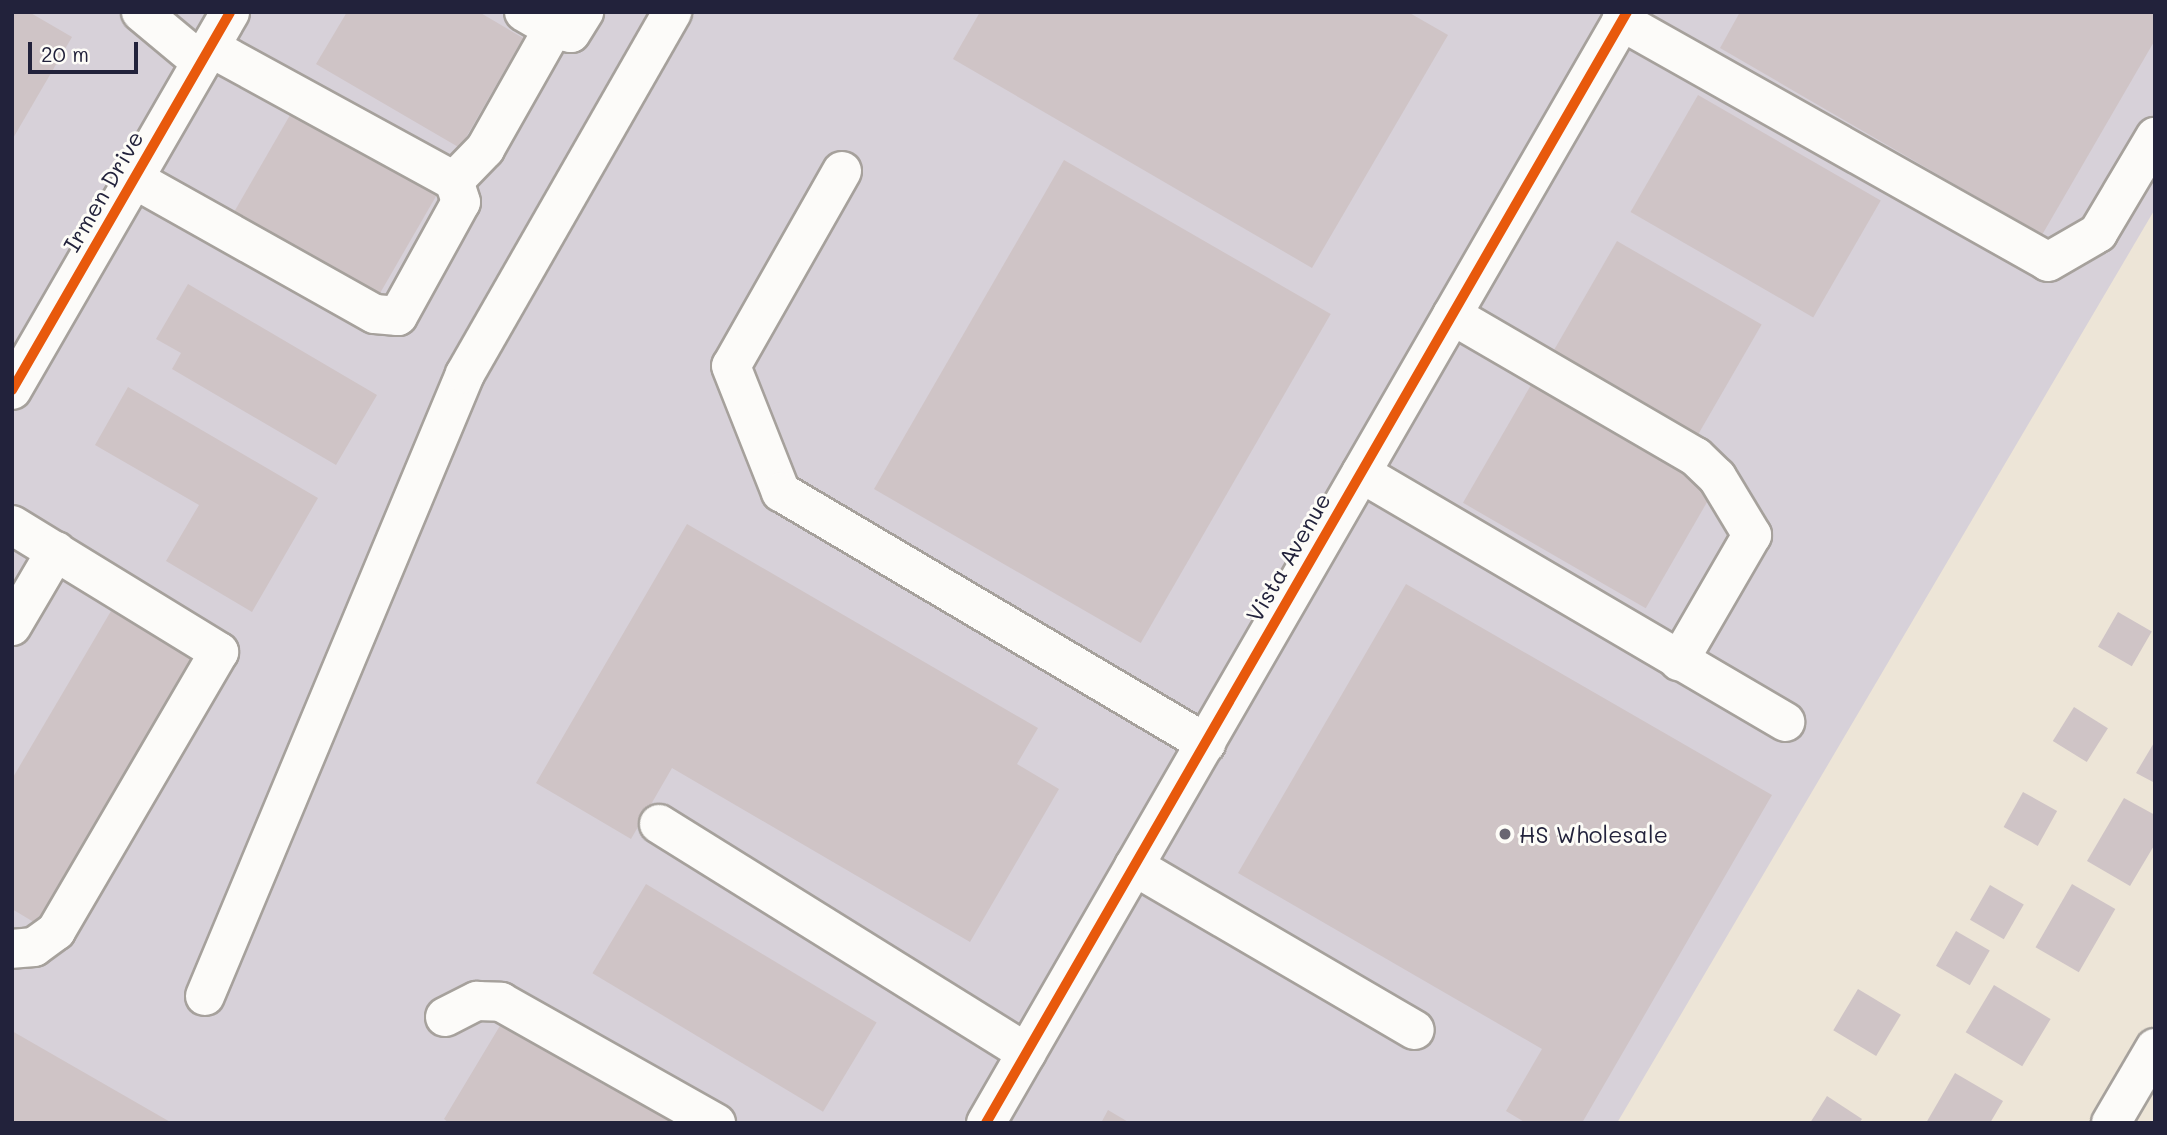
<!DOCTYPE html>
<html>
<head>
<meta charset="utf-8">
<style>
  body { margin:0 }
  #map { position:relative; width:2167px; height:1135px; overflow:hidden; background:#ede5d7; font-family:Mali,sans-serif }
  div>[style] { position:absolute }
  .industrial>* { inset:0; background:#d7d1d9 }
  .building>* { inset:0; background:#cfc4c6; transform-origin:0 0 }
  .roads { filter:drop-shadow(2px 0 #a6a19c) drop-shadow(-2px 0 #a6a19c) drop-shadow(0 2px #a6a19c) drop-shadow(0 -2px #a6a19c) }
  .minor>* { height:38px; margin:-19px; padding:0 19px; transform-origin:19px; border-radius:19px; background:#fcfbf9 }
  .cycleway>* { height:10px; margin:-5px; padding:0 5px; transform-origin:5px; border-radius:5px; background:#e8590c }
  .dots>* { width:19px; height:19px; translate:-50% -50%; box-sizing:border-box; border:4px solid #fdfcf7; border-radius:50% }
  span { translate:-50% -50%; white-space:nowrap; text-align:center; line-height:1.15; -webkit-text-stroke:6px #fdfcf7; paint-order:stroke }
  .street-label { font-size:23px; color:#22223b }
  .poi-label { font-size:23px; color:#22223b }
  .left { translate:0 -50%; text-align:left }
  .frame { position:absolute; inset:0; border:14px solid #22223b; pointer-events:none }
  .scale { position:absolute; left:28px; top:42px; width:110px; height:32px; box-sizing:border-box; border:4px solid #22223b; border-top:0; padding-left:9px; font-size:21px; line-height:24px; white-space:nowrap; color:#22223b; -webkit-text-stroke:5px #fdfcf7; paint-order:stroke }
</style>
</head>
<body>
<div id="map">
  <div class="industrial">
    <div style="clip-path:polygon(12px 12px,2155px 12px,2155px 209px,1617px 1123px,12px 1123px)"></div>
  </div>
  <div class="building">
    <div style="clip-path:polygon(12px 12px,29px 12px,72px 37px,12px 140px)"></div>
    <div style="clip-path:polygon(347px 12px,479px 12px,523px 38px,460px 148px,316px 64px)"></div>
    <div style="clip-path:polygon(980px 12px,1408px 12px,1448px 35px,1312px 268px,953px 59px)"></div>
    <div style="clip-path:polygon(1740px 12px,2155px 12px,2155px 40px,2042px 235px,1720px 48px)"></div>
    <div style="left:1698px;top:95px;width:211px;height:135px;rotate:30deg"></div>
    <div style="left:297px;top:103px;width:167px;height:127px;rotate:30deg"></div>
    <div style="left:1064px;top:160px;width:308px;height:380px;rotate:30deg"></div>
    <div style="left:1617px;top:241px;width:167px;height:136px;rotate:30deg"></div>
    <div style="clip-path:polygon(188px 284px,377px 395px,336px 465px,172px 369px,181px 353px,156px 339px)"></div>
    <div style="left:1531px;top:385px;width:211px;height:136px;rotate:30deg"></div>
    <div style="clip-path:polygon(128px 387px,318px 498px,252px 612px,166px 561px,199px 505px,95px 445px)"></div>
    <div style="clip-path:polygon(687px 524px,1038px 728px,1017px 764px,1059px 789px,970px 942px,672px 768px,631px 839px,536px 783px)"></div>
    <div style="clip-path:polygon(1406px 584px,1772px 795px,1582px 1123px,1526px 1123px,1506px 1111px,1542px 1049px,1238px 873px)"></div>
    <div style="clip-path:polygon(111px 611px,198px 663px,42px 927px,12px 909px,12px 779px)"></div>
    <div style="left:2118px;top:612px;width:39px;height:40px;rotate:30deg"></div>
    <div style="left:2074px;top:707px;width:40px;height:40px;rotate:32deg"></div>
    <div style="clip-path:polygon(2155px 741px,2155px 783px,2136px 773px)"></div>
    <div style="left:2023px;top:792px;width:39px;height:40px;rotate:29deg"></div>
    <div style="clip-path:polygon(2124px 798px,2155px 815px,2155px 844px,2130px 886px,2087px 861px)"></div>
    <div style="left:646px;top:884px;width:269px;height:104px;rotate:31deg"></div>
    <div style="left:2072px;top:884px;width:50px;height:73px;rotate:30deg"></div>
    <div style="left:1990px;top:885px;width:39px;height:40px;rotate:30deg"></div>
    <div style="left:1956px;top:931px;width:39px;height:40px;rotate:30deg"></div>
    <div style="left:1994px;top:985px;width:66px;height:55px;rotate:31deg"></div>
    <div style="left:1858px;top:989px;width:50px;height:48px;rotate:31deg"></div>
    <div style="clip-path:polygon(501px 1024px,604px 1085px,611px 1072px,695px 1123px,449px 1123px,444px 1119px)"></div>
    <div style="clip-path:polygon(12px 1031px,172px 1123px,12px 1123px)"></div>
    <div style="clip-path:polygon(1955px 1073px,2003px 1101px,1990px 1123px,1926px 1123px)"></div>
    <div style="clip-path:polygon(1827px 1096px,1862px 1119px,1859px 1123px,1810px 1123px)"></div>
    <div style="clip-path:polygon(1108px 1110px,1130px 1123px,1101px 1123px)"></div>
  </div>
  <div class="roads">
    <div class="minor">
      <div style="left:141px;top:12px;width:78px;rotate:39.8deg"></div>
      <div style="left:524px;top:12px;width:34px;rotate:30deg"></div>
      <div style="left:553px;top:29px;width:18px;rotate:13deg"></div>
      <div style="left:571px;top:33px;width:25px;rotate:-58deg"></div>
      <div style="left:1621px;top:21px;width:490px;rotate:29.4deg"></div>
      <div style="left:2048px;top:262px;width:58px;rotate:-30.1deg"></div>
      <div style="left:2098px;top:233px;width:112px;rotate:-59.3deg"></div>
      <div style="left:842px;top:171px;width:224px;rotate:119.6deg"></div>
      <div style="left:731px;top:366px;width:136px;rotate:68.4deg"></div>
      <div style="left:781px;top:492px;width:494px;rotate:30.6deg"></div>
      <div style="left:134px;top:179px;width:276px;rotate:29.3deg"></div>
      <div style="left:375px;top:314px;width:23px;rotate:5deg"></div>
      <div style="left:398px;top:316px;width:130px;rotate:-61.1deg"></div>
      <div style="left:461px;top:202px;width:22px;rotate:-108deg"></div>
      <div style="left:454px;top:181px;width:279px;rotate:-151.3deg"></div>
      <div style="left:454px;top:181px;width:45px;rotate:-45.9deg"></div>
      <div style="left:485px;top:149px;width:138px;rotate:-60.5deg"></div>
      <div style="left:1452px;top:315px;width:282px;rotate:30.2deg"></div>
      <div style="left:1696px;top:457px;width:29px;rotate:44deg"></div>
      <div style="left:1717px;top:477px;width:68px;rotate:58.9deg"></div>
      <div style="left:1752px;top:535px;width:146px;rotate:120.1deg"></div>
      <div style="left:12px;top:390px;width:436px;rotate:-60deg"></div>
      <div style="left:1361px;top:473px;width:492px;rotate:30.4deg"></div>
      <div style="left:12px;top:525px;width:243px;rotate:31.5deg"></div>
      <div style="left:219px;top:652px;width:323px;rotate:120.3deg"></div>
      <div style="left:56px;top:931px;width:27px;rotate:144deg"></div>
      <div style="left:34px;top:947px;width:22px;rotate:175deg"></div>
      <div style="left:12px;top:626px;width:87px;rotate:-59.6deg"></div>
      <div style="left:659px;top:824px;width:433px;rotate:31.9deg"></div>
      <div style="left:1134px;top:866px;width:325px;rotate:30.3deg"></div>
      <div style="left:205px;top:996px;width:674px;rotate:-67.31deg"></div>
      <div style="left:465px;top:374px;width:417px;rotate:-60.2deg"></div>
      <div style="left:445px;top:1017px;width:36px;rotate:-27deg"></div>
      <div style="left:477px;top:1001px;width:24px;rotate:2deg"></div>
      <div style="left:501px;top:1002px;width:247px;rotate:29.4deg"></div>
      <div style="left:986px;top:1123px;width:1283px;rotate:-60.02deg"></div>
      <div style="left:2111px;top:1123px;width:87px;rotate:-59.6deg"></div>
    </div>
  </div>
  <div class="cycleway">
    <div style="left:12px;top:390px;width:436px;rotate:-60deg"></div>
    <div style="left:986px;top:1123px;width:1283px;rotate:-60.02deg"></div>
  </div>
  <div class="dots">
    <div style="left:1505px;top:834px;background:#696672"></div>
  </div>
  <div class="street-label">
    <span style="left:103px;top:191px;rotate:-60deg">Irmen Drive</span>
    <span style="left:1288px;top:557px;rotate:-60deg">Vista Avenue</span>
  </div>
  <div class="poi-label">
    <span class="left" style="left:1519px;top:834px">HS Wholesale</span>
  </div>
  <div class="frame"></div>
  <div class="scale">20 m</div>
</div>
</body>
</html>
